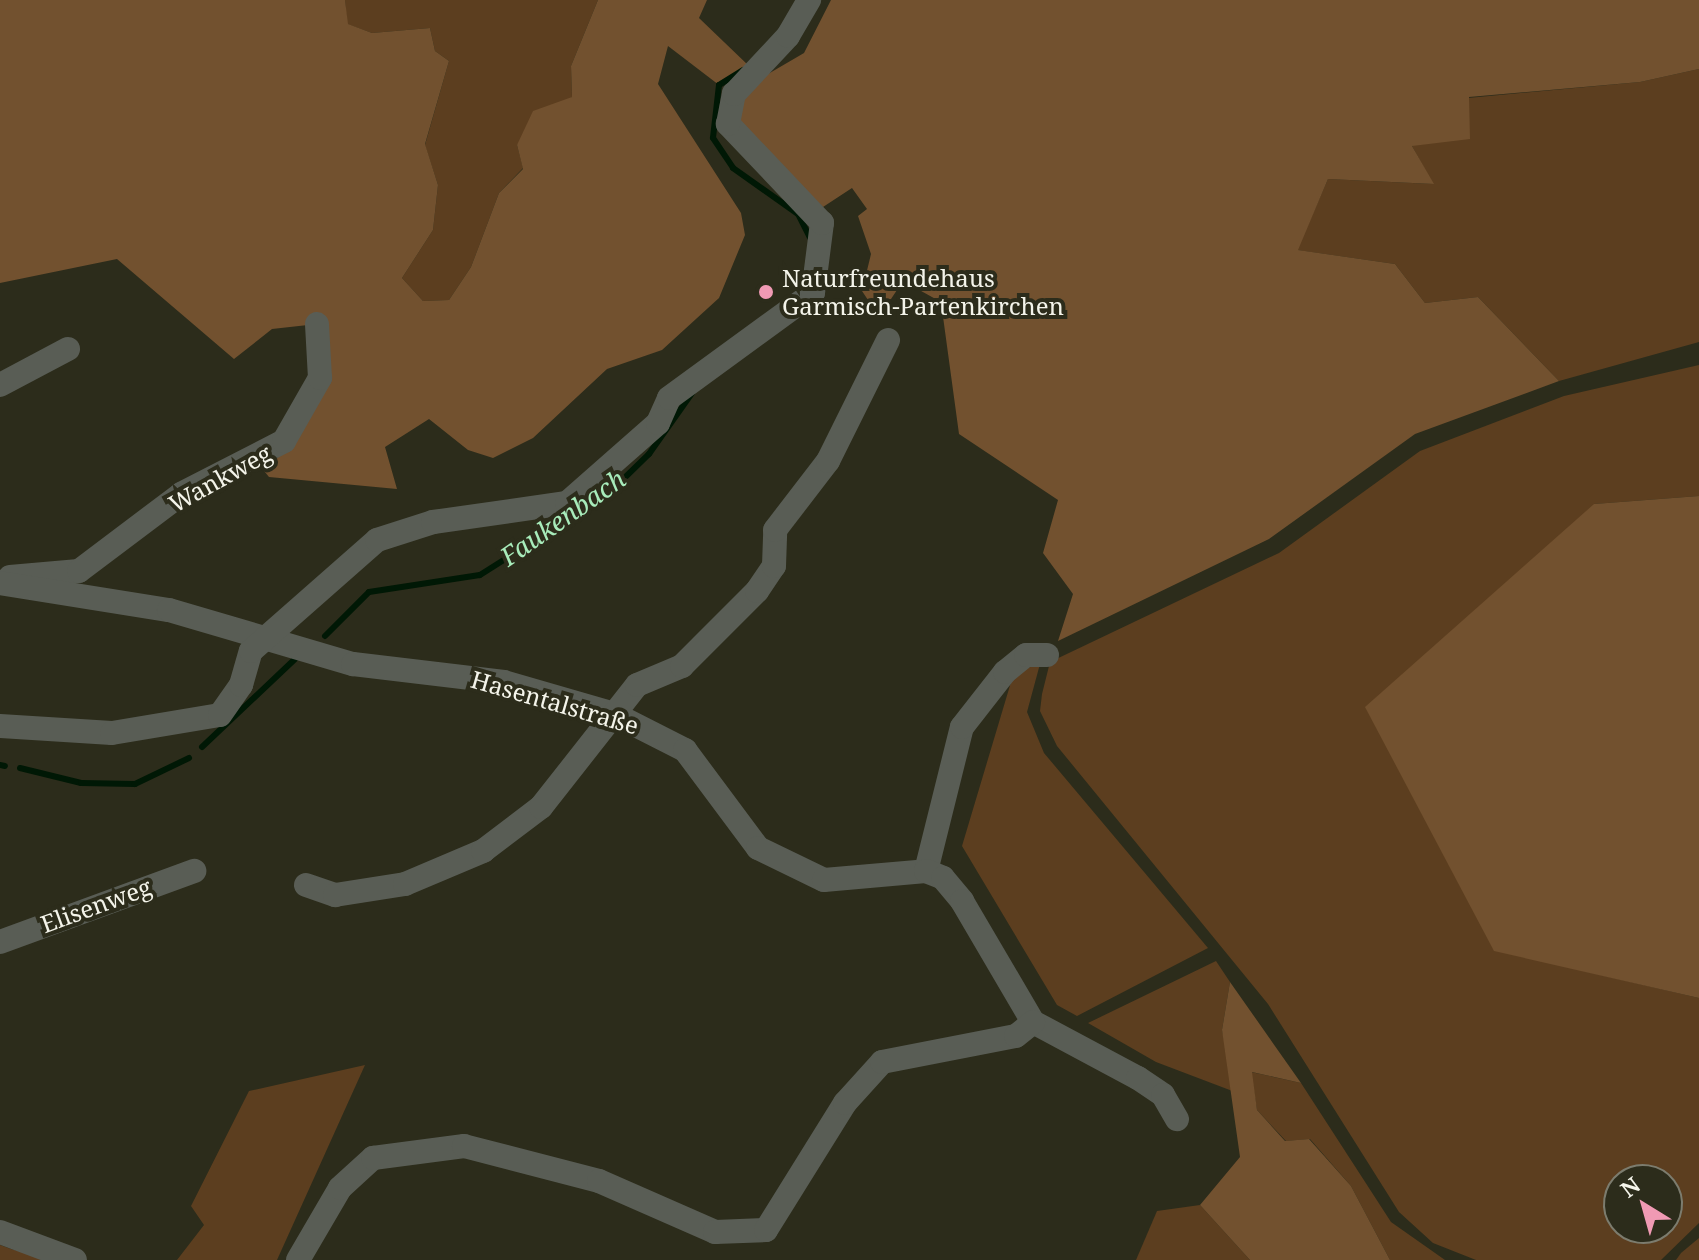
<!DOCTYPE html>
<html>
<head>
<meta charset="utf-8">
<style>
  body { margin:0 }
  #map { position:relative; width:1699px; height:1260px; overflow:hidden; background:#2c2c1b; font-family:"Noto Serif",serif }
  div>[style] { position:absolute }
  .green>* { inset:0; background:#5c3e1f }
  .forest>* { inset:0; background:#72512f }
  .stream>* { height:6px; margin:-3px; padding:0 3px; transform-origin:3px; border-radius:3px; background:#001805 }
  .street>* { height:24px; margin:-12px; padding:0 12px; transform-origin:12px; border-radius:12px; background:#595d55 }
  .dots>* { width:22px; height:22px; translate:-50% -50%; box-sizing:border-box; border:4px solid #2c2c1b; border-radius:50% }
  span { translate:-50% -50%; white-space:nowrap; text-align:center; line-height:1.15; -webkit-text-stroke:8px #2c2c1b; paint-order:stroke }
  .poi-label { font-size:24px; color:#f4f4ea }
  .left { translate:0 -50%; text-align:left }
  .street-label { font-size:24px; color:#f4f4ea }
  .water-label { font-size:26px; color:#a8ecbb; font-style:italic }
  .north { position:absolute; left:1603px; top:1164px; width:80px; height:80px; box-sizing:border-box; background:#2c2c1b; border:2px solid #7c7c6e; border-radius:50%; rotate:323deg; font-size:22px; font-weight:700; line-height:32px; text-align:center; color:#f4f4ea }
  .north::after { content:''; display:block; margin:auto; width:28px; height:36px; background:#f09ab4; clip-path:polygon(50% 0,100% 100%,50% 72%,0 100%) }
</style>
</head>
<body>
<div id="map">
  <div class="green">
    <div style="clip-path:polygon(345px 0,598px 0,571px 66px,572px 97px,517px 145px,523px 168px,499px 193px,471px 267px,449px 300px,423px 301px,402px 278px,433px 230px,438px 185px,425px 145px,449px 61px,435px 51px,430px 28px,372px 33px,347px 24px)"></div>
    <div style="clip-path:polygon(1699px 69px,1699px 342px,1559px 381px,1478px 297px,1425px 303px,1395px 264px,1297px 250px,1328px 179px,1433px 184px,1412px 146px,1468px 98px,1640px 82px)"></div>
    <div style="clip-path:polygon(evenodd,1699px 365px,1699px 496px,1594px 504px,1494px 950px,1699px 998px,1699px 1223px,1661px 1260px,1476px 1260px,1433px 1243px,1399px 1212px,1268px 1004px,1057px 746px,1040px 711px,1042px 694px,1050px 662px,1279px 553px,1420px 451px,1564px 396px,1699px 365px,1619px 1180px,1667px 1180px,1667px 1228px,1619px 1228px,1619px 1180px)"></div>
    <div style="clip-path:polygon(1040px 664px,1027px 712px,1044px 753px,1208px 948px,1077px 1016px,1057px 1005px,962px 846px,1014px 672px)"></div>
    <div style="clip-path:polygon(1216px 961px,1230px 982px,1222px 1030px,1235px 1092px,1156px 1062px,1088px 1023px)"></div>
    <div style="clip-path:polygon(365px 1065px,277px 1260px,177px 1260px,204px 1225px,191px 1206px,249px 1091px)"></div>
    <div style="clip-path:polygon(1251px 1072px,1301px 1083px,1391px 1222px,1445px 1260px,1390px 1260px,1351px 1186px,1310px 1139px,1286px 1141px,1257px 1110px)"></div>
    <div style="clip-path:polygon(1200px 1205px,1250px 1260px,1136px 1260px,1157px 1211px)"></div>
    <div style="clip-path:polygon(1699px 1238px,1699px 1260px,1676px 1260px,1681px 1253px)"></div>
    <div style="clip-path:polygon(0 1245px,11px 1249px,51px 1260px,0 1260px)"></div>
  </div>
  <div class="forest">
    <div style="clip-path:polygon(0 0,345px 0,348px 24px,372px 33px,430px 28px,435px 51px,449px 61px,425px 144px,438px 185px,433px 230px,402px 278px,423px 301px,449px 300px,471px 267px,499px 193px,523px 169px,517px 145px,533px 111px,572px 97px,571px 66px,598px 0,707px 0,699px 18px,749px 66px,719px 85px,668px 46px,658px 84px,741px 213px,745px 235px,719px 298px,662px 350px,607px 369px,533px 438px,493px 458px,468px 450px,429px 419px,385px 447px,397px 489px,269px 477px,256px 461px,305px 410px,317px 324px,272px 329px,234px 359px,117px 259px,0 283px)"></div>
    <div style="clip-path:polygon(831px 0,1699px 0,1699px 69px,1640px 82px,1469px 97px,1470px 139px,1412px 146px,1434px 184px,1328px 179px,1298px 250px,1395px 264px,1425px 303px,1478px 297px,1559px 381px,1415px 434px,1269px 539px,1058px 641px,1073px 594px,1043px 553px,1058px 500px,959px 434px,941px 302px,903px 281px,891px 299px,870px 303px,862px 291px,871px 254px,858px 216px,867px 209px,852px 188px,823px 207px,728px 124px,734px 94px,804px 53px)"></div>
    <div style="clip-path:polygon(1699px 496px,1699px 998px,1494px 951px,1365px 707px,1594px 504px)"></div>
    <div style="clip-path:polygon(1230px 982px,1301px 1083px,1252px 1072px,1257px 1110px,1285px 1141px,1309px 1139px,1351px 1186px,1390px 1260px,1250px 1260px,1200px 1205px,1240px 1157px,1222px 1030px)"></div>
  </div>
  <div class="stream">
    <div style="left:743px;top:70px;width:28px;rotate:148deg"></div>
    <div style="left:719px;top:85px;width:53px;rotate:96.5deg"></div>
    <div style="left:713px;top:138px;width:36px;rotate:56deg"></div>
    <div style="left:733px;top:168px;width:80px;rotate:35.3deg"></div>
    <div style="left:798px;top:214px;width:27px;rotate:63deg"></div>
    <div style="left:325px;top:636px;width:62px;rotate:-45deg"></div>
    <div style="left:369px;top:592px;width:112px;rotate:-8.7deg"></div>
    <div style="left:480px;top:575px;width:153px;rotate:-32.4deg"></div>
    <div style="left:609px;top:493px;width:56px;rotate:-44.3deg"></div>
    <div style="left:649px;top:454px;width:75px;rotate:-54.8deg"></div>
    <div style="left:202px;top:747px;width:128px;rotate:-43.4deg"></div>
    <div style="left:0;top:765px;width:5px;rotate:11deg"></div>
    <div style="left:20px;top:768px;width:63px;rotate:13.8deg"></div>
    <div style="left:81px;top:783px;width:54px;rotate:1.1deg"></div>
    <div style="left:135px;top:784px;width:60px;rotate:-25.7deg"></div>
  </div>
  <div class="street">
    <div style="left:0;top:385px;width:77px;rotate:-27.9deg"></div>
    <div style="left:10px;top:577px;width:69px;rotate:-5deg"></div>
    <div style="left:79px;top:571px;width:128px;rotate:-37deg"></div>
    <div style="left:181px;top:494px;width:116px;rotate:-27.2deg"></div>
    <div style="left:284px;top:441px;width:73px;rotate:-60.3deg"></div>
    <div style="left:320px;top:378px;width:54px;rotate:-93.2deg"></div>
    <div style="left:0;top:583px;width:171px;rotate:9.1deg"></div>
    <div style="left:169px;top:610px;width:192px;rotate:16.4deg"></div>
    <div style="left:353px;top:664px;width:152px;rotate:6.8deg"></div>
    <div style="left:504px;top:682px;width:115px;rotate:16.2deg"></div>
    <div style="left:614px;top:714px;width:80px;rotate:26.9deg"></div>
    <div style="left:685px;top:750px;width:122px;rotate:53.3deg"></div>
    <div style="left:758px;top:848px;width:73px;rotate:25.9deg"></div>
    <div style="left:824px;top:880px;width:102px;rotate:-5deg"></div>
    <div style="left:926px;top:871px;width:148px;rotate:-76deg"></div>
    <div style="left:962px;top:727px;width:70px;rotate:-52deg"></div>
    <div style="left:1005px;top:672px;width:27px;rotate:-39deg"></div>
    <div style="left:1026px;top:655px;width:21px"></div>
    <div style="left:0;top:726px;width:112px;rotate:3.6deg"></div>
    <div style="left:112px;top:733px;width:109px;rotate:-9.5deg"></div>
    <div style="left:220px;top:715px;width:37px;rotate:-55deg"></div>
    <div style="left:241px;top:685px;width:35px;rotate:-74deg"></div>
    <div style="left:251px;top:651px;width:168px;rotate:-41.4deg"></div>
    <div style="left:377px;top:540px;width:59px;rotate:-17.8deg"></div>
    <div style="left:433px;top:522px;width:135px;rotate:-8.1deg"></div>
    <div style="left:567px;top:503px;width:121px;rotate:-41.3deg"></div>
    <div style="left:658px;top:423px;width:27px;rotate:-66deg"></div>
    <div style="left:669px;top:398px;width:178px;rotate:-36.1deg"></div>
    <div style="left:813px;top:293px;width:71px;rotate:-82.7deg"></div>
    <div style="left:822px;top:223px;width:137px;rotate:-133.5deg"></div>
    <div style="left:728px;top:124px;width:31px;rotate:-79deg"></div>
    <div style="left:734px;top:94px;width:79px;rotate:-47deg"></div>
    <div style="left:788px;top:36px;width:42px;rotate:-59.7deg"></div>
    <div style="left:926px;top:871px;width:18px;rotate:22deg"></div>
    <div style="left:943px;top:878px;width:30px;rotate:50deg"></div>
    <div style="left:962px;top:901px;width:140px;rotate:59.6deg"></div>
    <div style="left:1033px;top:1022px;width:119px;rotate:28.1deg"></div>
    <div style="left:1138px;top:1078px;width:30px;rotate:34deg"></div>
    <div style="left:1163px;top:1095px;width:28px;rotate:60deg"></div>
    <div style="left:306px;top:885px;width:31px;rotate:19deg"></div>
    <div style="left:335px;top:895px;width:71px;rotate:-8.9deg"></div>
    <div style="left:405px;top:884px;width:85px;rotate:-22.9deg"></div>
    <div style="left:483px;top:851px;width:73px;rotate:-37.2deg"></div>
    <div style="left:541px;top:807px;width:155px;rotate:-51.8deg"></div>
    <div style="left:637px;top:685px;width:49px;rotate:-22.9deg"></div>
    <div style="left:682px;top:666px;width:106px;rotate:-45deg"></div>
    <div style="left:757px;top:591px;width:30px;rotate:-56deg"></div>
    <div style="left:774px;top:566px;width:36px;rotate:-88deg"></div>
    <div style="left:775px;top:530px;width:87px;rotate:-52.5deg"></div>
    <div style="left:828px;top:461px;width:135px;rotate:-63.6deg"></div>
    <div style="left:0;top:942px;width:207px;rotate:-20.1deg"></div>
    <div style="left:0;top:1232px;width:80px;rotate:20.5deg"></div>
    <div style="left:298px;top:1260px;width:83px;rotate:-59.7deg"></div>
    <div style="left:340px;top:1188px;width:45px;rotate:-42.3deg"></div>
    <div style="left:373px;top:1158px;width:92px;rotate:-7.5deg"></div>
    <div style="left:464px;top:1146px;width:139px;rotate:14.5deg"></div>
    <div style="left:599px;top:1181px;width:127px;rotate:23.7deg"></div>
    <div style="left:715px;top:1232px;width:51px;rotate:-2.2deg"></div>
    <div style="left:766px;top:1230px;width:150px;rotate:-58.1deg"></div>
    <div style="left:845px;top:1103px;width:55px;rotate:-47.9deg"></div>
    <div style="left:882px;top:1062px;width:136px;rotate:-11deg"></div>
    <div style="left:1016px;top:1036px;width:22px;rotate:-39deg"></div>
  </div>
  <div class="dots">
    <div style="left:766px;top:292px;background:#f09ab4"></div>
  </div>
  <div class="poi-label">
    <span class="left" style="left:782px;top:292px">Naturfreundehaus<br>Garmisch-Partenkirchen</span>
  </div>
  <div class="street-label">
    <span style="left:220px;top:478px;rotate:-29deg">Wankweg</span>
    <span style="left:555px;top:702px;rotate:16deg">Hasentalstraße</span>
    <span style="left:96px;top:905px;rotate:-20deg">Elisenweg</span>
  </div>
  <div class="water-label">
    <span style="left:563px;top:518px;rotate:-35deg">Faukenbach</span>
  </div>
  <div class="north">N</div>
</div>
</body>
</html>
